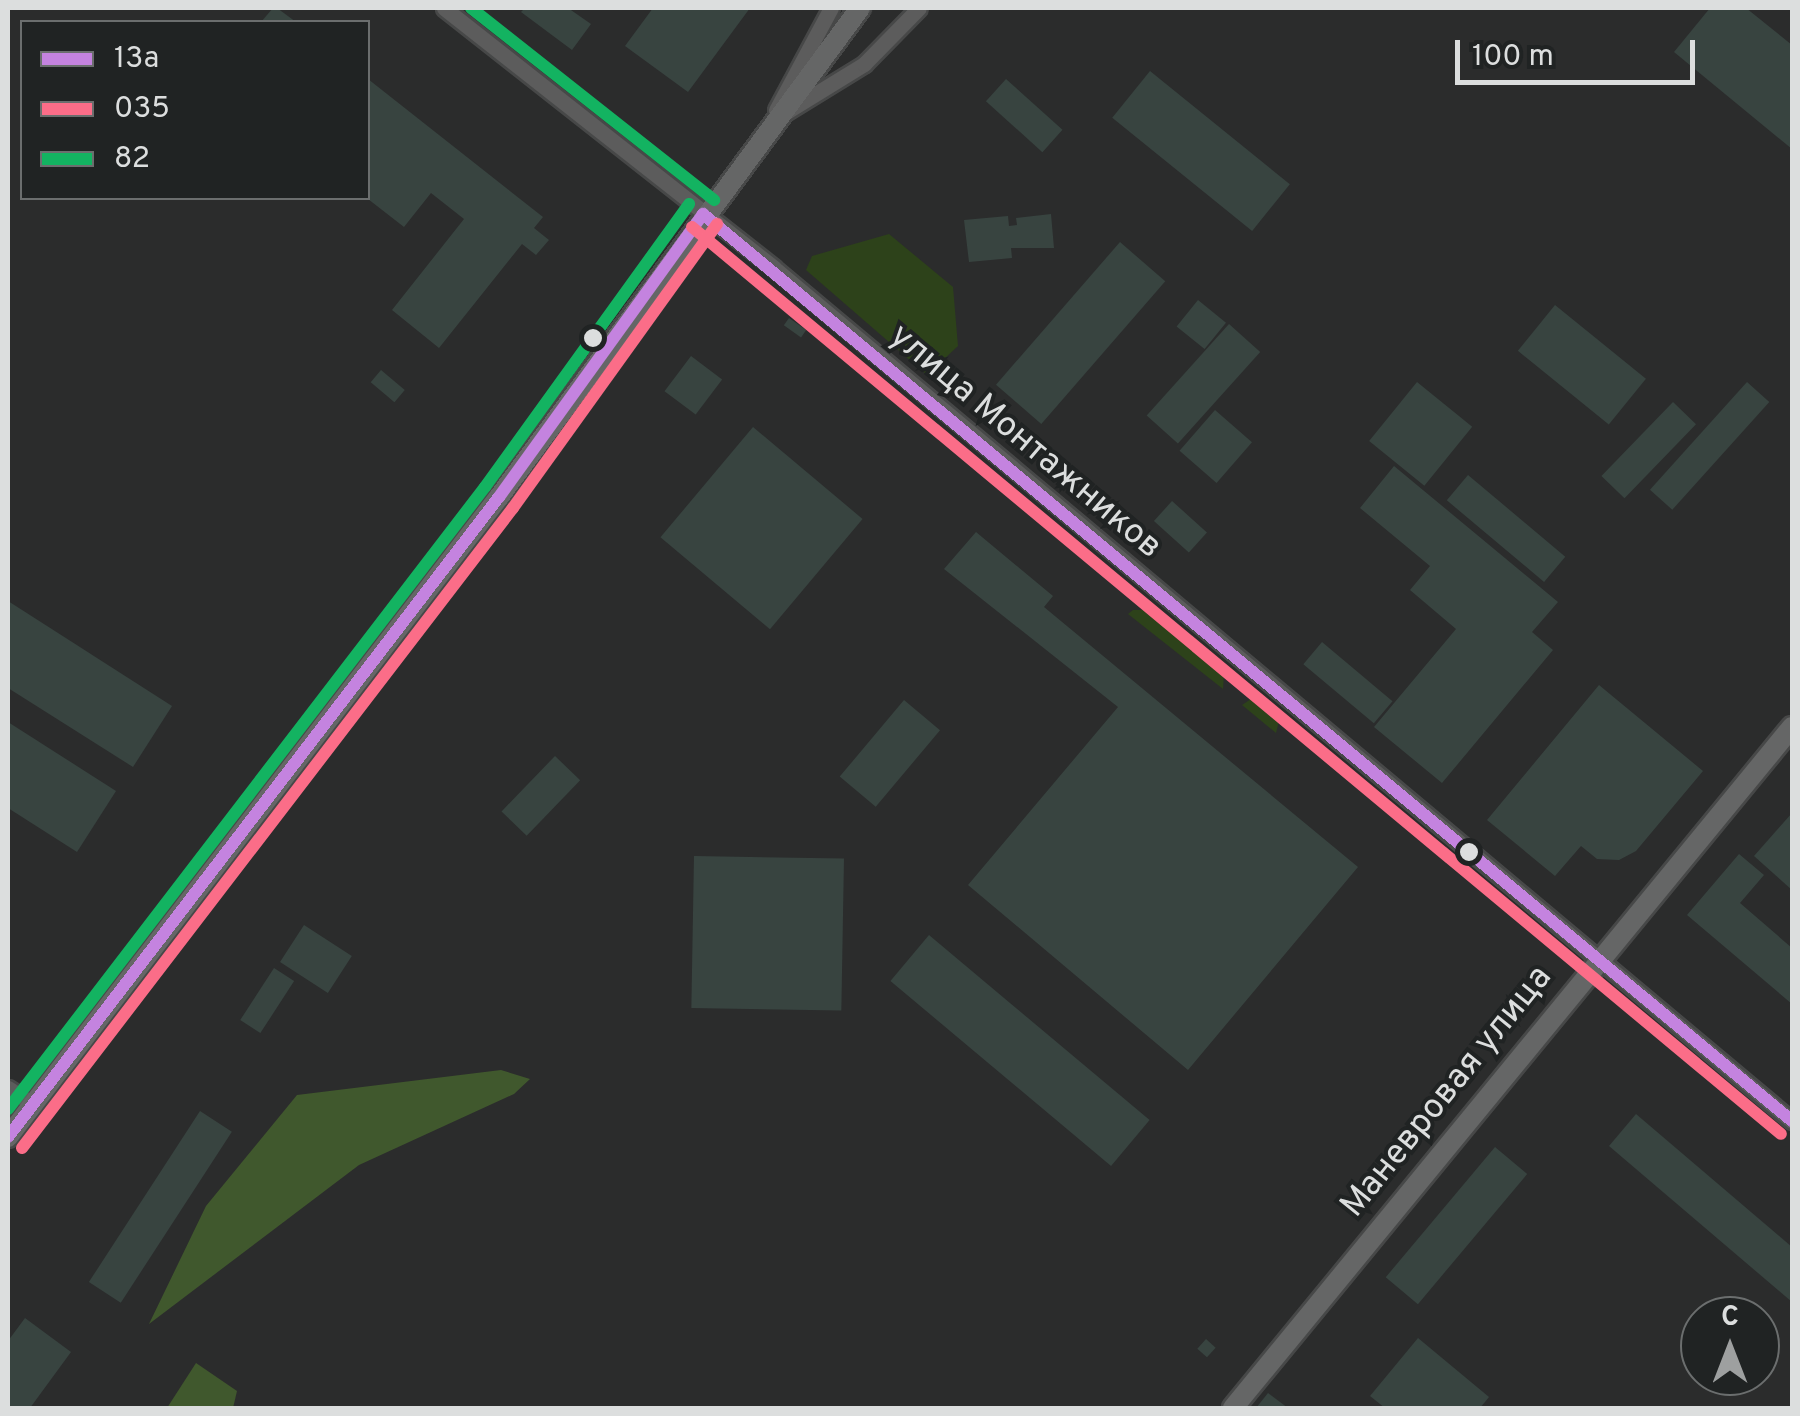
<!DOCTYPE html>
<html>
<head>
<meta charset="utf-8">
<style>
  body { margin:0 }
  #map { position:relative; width:1800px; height:1416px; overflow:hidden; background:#2b2c2c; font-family:Overpass,sans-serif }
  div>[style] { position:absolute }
  .green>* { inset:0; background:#2d421a }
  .forest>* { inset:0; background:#40582d }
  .building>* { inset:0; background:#384440; transform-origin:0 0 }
  .roads { filter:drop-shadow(2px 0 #474848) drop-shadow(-2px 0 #474848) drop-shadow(0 2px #474848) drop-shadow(0 -2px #474848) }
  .minor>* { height:15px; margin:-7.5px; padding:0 7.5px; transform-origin:7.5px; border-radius:7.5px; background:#5c5c5c }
  .major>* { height:20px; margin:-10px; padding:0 10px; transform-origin:10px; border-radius:10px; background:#656666 }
  .bus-1>* { height:12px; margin:-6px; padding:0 6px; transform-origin:6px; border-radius:6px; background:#c483df }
  .bus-2>* { height:12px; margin:-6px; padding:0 6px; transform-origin:6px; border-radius:6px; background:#fb6d88 }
  .bus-3>* { height:12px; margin:-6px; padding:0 6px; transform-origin:6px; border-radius:6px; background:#13b361 }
  .dots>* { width:28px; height:28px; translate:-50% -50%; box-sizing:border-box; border:5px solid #202323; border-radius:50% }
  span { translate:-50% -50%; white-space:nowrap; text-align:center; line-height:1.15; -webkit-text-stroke:8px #202323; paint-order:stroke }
  .street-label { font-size:35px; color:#dcdede }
  .frame { position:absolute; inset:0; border:10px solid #dcdede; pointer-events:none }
  .legend { position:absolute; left:20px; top:20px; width:350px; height:180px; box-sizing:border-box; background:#202323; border:2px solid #6b6e6e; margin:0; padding:12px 18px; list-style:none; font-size:30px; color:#dcdede }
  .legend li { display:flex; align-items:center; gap:20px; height:50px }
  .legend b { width:50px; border:2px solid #6b6e6e }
  .north { position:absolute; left:1680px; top:1296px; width:100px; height:100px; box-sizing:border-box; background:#202323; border:2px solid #6b6e6e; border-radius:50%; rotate:0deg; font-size:28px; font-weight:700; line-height:40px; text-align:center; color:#dcdede }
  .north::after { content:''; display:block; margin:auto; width:35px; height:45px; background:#9ea0a0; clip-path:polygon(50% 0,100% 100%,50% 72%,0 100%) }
  .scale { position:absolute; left:1455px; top:40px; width:240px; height:45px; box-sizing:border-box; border:5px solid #dcdede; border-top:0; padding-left:12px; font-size:30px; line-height:35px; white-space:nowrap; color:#dcdede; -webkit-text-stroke:8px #202323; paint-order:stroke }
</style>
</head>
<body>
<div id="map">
  <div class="green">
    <div style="clip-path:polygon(889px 234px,953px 287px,958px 346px,927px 375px,806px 270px,812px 256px)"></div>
    <div style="clip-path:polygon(1133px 610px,1147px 610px,1224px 672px,1223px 689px,1128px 614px)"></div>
    <div style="clip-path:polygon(1254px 697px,1280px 717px,1276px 733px,1242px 705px)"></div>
  </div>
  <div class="forest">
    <div style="clip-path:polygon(501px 1070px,530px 1079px,514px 1094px,359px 1165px,149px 1324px,206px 1206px,297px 1095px)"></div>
    <div style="clip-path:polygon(196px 1363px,237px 1391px,233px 1408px,167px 1408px)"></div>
  </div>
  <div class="building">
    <div style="clip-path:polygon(273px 8px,277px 8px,296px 22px,261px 22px)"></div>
    <div style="clip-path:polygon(525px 8px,568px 8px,591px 24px,572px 50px,521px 12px)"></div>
    <div style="clip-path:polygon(653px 8px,750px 8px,688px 92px,625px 46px)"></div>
    <div style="clip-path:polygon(1710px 8px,1746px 8px,1792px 45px,1792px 149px,1674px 52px)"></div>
    <div style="left:1150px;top:71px;width:180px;height:60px;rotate:39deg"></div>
    <div style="clip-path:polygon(368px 79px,543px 217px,534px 228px,549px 240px,536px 255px,522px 244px,439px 348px,392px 310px,464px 219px,431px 193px,404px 227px,368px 199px)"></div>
    <div style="left:1006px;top:79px;width:76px;height:30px;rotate:42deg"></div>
    <div style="clip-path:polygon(1051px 214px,1054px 248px,1011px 248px,1012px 258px,969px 262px,964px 220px,1008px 216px,1009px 226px,1017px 225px,1016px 218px)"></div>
    <div style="left:1120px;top:242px;width:60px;height:189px;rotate:41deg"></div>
    <div style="left:1198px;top:300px;width:36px;height:34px;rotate:39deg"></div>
    <div style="left:1555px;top:305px;width:117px;height:59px;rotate:39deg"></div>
    <div style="left:789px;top:318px;width:21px;height:9px;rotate:35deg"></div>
    <div style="left:1229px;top:324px;width:42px;height:123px;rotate:42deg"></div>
    <div style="left:691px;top:356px;width:39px;height:44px;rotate:37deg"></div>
    <div style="left:381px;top:370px;width:31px;height:16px;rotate:40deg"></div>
    <div style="left:1417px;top:382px;width:71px;height:76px;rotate:39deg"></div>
    <div style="left:1747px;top:382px;width:30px;height:145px;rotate:42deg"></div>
    <div style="left:1673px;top:402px;width:32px;height:103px;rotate:44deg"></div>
    <div style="left:1215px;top:410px;width:49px;height:54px;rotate:41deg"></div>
    <div style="left:753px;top:427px;width:143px;height:144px;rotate:40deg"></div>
    <div style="clip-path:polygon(1394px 466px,1558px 602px,1532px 632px,1553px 650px,1442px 783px,1374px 727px,1456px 629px,1410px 590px,1430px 566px,1360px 508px)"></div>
    <div style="left:1468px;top:475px;width:127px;height:33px;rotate:40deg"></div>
    <div style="left:1172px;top:501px;width:47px;height:27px;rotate:42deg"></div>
    <div style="clip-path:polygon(976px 532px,1053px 596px,1044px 607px,1358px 867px,1188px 1070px,968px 885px,1118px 707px,944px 569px)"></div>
    <div style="clip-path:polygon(8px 601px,172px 706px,133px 767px,8px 688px)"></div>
    <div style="left:1322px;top:642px;width:92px;height:29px;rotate:40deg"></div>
    <div style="clip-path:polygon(1599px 685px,1703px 771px,1636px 851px,1619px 860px,1597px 859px,1581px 846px,1555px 876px,1487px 820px)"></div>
    <div style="left:904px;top:700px;width:47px;height:100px;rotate:40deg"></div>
    <div style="clip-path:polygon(8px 722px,116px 791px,77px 852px,8px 808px)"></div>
    <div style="left:555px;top:756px;width:35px;height:77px;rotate:44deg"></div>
    <div style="clip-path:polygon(1792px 813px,1792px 890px,1754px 856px)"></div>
    <div style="clip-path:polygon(1739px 854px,1764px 875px,1740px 903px,1792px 948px,1792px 1004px,1687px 915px)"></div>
    <div style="left:694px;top:856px;width:150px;height:152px;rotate:1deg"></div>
    <div style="left:304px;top:925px;width:57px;height:44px;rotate:33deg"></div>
    <div style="left:929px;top:935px;width:288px;height:60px;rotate:40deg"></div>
    <div style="left:274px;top:968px;width:24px;height:62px;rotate:33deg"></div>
    <div style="left:200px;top:1111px;width:38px;height:204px;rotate:33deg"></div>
    <div style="clip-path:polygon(1636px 1114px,1792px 1247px,1792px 1302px,1609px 1146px)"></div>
    <div style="left:1495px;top:1147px;width:42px;height:170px;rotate:40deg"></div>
    <div style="clip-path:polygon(25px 1318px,71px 1352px,30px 1408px,8px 1408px,8px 1341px)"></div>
    <div style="clip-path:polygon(1418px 1338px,1489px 1397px,1480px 1408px,1385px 1408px,1370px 1396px)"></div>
    <div style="left:1206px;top:1339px;width:13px;height:13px;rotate:42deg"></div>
    <div style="clip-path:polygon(1268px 1393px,1288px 1408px,1256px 1408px)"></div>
  </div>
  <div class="roads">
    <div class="minor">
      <div style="left:444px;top:8px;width:420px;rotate:38.2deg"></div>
      <div style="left:774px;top:268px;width:1328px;rotate:39.96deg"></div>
      <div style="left:776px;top:110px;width:116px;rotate:-61.7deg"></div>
      <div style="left:786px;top:112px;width:92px;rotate:-31.6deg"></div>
      <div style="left:864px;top:64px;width:78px;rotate:-45.5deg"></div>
      <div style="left:8px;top:1088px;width:31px;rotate:33deg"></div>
    </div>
    <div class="major">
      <div style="left:8px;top:1137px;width:807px;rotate:-52.51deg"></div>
      <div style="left:499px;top:497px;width:608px;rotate:-53.56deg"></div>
      <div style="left:1233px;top:1408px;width:881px;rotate:-50.62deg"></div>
    </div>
  </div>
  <div class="bus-1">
    <div style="left:703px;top:214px;width:1417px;rotate:39.79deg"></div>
    <div style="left:8px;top:1137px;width:807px;rotate:-52.51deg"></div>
    <div style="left:499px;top:497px;width:349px;rotate:-54.2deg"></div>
  </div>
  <div class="bus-2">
    <div style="left:692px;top:227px;width:1417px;rotate:39.79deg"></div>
    <div style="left:22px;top:1148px;width:807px;rotate:-52.51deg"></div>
    <div style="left:513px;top:508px;width:350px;rotate:-54.3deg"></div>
  </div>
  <div class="bus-3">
    <div style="left:471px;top:8px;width:310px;rotate:38.3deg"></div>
    <div style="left:8px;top:1109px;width:784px;rotate:-52.52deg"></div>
    <div style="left:485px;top:487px;width:349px;rotate:-54.2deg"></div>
  </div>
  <div class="dots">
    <div style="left:593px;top:338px;background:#dcdede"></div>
    <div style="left:1469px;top:852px;background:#dcdede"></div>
  </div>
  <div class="street-label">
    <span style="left:1025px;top:442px;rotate:40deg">улица Монтажников</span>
    <span style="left:1447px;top:1092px;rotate:-51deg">Маневровая улица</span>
  </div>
  <div class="frame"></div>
  <ul class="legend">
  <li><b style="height:12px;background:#c483df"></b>13а</li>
  <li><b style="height:12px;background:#fb6d88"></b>035</li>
  <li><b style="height:12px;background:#13b361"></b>82</li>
  </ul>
  <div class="north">С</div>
  <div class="scale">100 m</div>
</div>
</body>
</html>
